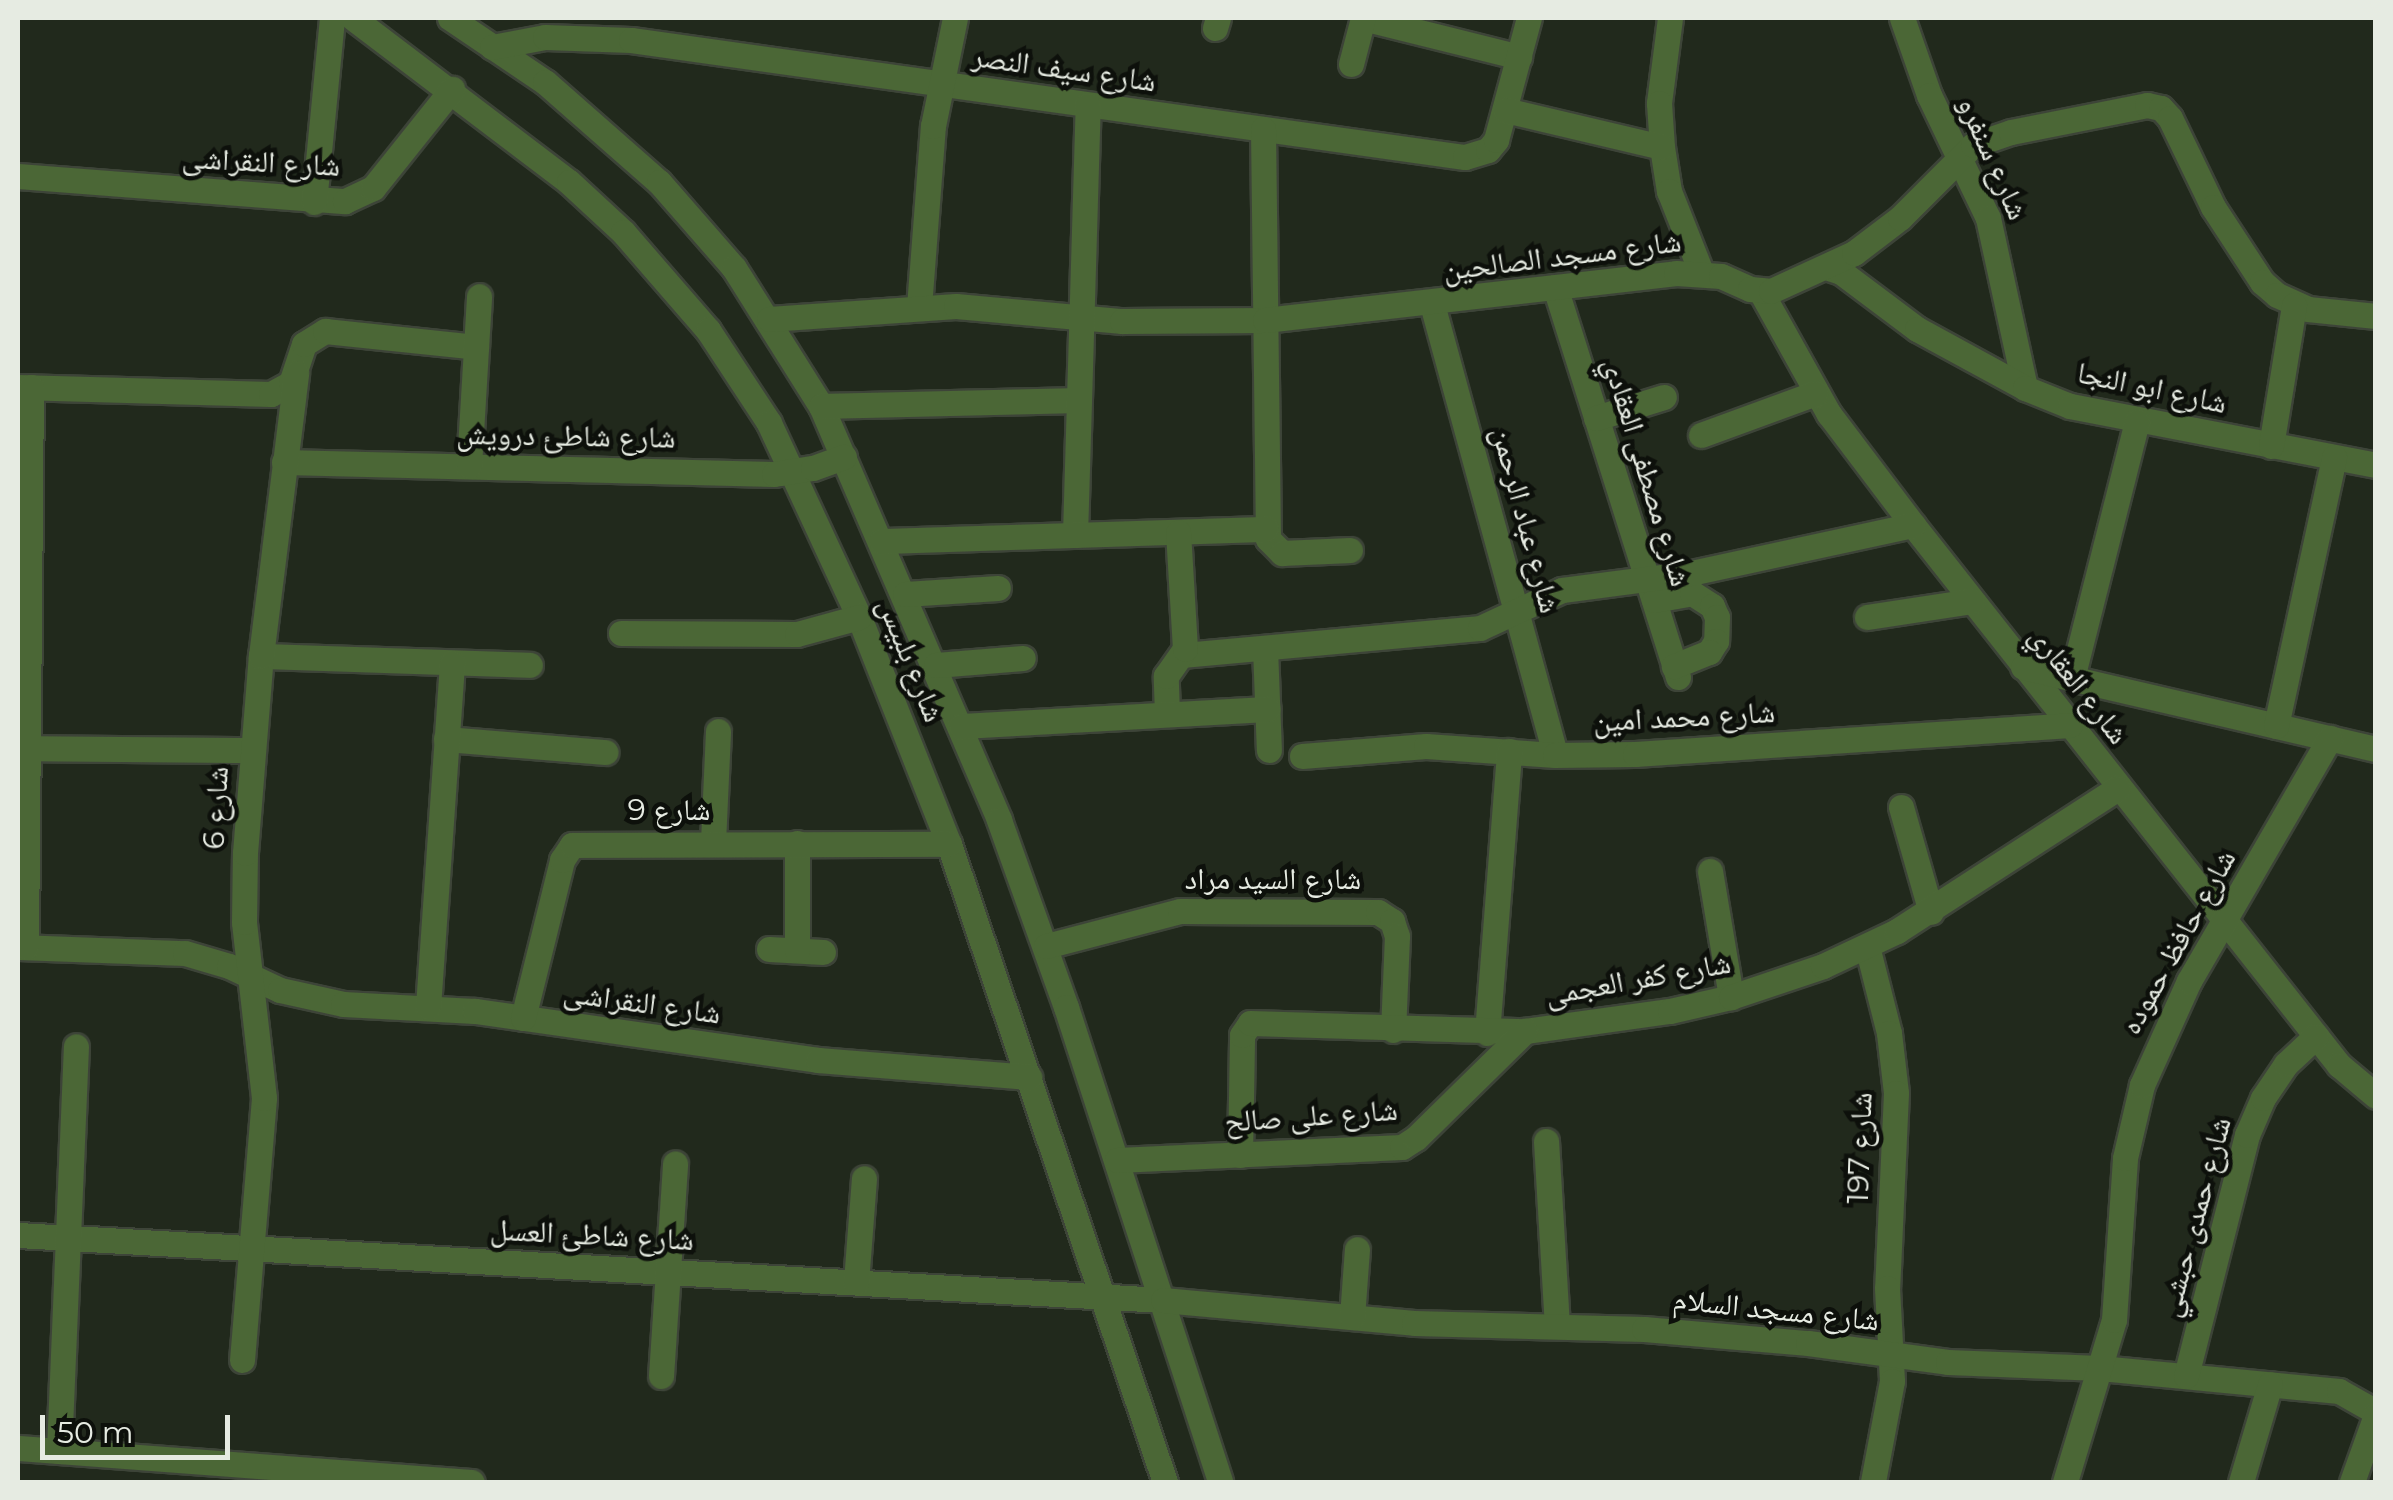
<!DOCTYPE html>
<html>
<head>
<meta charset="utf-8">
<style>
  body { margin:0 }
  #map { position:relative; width:2393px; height:1500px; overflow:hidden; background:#21291c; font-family:Montserrat,"Noto Naskh Arabic",sans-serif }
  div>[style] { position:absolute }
  .roads { filter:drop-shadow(2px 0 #3d4438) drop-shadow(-2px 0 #3d4438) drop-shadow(0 2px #3d4438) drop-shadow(0 -2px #3d4438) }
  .minor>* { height:25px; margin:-12.5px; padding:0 12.5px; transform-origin:12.5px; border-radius:12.5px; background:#4b6736 }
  span { translate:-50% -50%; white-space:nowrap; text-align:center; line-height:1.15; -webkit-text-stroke:9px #0d100b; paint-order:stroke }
  .street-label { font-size:30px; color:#e6ebe2 }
  .frame { position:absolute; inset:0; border:20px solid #e6ebe2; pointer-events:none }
  .scale { position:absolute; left:40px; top:1415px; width:190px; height:45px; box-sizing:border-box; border:5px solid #e6ebe2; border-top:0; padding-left:12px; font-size:30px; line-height:35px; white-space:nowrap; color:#e6ebe2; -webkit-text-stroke:8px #0d100b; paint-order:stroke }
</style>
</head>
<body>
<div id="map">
  <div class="roads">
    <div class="minor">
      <div style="left:353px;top:18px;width:271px;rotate:37.2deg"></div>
      <div style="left:569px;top:182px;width:74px;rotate:42.8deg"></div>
      <div style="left:623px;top:232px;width:130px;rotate:49.1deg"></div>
      <div style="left:708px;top:330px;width:111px;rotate:56.7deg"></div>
      <div style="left:769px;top:423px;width:214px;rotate:65.1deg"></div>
      <div style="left:859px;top:617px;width:244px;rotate:68.4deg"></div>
      <div style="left:949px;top:844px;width:674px;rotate:71.3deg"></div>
      <div style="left:450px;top:18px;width:115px;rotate:34deg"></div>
      <div style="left:545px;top:82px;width:152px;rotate:41.3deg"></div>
      <div style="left:659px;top:182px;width:114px;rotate:48.9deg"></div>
      <div style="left:734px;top:268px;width:163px;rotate:57.8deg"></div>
      <div style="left:821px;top:406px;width:451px;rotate:66.7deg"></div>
      <div style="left:999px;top:820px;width:199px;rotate:70.3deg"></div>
      <div style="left:1066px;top:1007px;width:499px;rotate:72deg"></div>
      <div style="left:1363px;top:18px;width:161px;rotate:14deg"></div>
      <div style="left:1670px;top:18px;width:86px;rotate:97.4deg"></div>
      <div style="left:1659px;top:103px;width:44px;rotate:86.1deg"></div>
      <div style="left:1662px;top:147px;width:45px;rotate:81deg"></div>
      <div style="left:1669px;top:191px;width:87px;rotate:68.4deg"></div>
      <div style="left:1902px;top:18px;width:82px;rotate:70.7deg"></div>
      <div style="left:1929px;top:95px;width:136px;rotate:64.4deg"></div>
      <div style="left:1988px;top:218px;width:174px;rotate:77.7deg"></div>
      <div style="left:1215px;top:28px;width:10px;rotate:-73deg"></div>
      <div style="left:492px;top:47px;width:54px;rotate:-10.7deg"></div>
      <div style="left:545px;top:37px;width:86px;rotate:2deg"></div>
      <div style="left:631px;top:40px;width:842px;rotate:7.99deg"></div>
      <div style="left:1465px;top:157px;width:24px;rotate:-17deg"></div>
      <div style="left:1488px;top:150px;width:13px;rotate:-51deg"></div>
      <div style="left:1496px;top:140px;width:126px;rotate:-74.9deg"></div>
      <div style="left:1351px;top:64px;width:48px;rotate:-75.4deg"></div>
      <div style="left:1505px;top:110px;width:161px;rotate:13.3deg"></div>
      <div style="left:1263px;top:129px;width:410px;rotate:89.3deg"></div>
      <div style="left:1268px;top:539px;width:20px;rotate:45deg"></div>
      <div style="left:1282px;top:553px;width:68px;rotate:-2.5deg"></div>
      <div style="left:18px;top:176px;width:328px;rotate:4.4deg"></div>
      <div style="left:345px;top:201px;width:31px;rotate:-25deg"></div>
      <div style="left:373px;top:188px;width:127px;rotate:-51.4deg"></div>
      <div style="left:314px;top:202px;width:185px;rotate:-84.4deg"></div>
      <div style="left:1829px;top:268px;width:13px;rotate:18deg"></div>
      <div style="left:1841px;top:272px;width:95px;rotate:36.9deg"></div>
      <div style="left:1917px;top:329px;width:123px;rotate:28.6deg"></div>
      <div style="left:2025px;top:388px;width:48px;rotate:21.8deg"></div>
      <div style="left:2070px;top:406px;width:312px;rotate:10.9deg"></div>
      <div style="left:1555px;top:287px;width:409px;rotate:72.5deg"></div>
      <div style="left:1761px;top:292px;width:140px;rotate:60.9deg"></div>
      <div style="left:1829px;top:414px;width:139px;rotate:52.9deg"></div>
      <div style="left:1913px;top:525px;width:688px;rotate:51.73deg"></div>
      <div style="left:2339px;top:1065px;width:48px;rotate:40deg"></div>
      <div style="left:1432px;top:304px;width:467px;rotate:74.7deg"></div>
      <div style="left:919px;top:307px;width:182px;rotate:-85.6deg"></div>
      <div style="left:933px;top:126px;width:110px;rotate:-78.5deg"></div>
      <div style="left:769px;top:319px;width:187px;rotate:-4deg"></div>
      <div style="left:956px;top:306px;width:167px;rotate:5.2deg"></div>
      <div style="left:1122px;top:321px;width:143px;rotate:-0.4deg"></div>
      <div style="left:1265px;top:320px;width:414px;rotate:-6.5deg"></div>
      <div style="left:1676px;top:273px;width:45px;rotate:3.8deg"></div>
      <div style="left:1721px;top:276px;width:32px;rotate:24deg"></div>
      <div style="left:1750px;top:289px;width:21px;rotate:5deg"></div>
      <div style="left:1771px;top:291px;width:91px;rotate:-24.6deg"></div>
      <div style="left:1854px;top:253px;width:58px;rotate:-37.3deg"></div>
      <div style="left:1900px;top:218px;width:103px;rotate:-45deg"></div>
      <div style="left:1973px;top:145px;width:40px;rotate:-18.9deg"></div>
      <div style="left:2011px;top:132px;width:139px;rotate:-11.2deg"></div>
      <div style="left:2147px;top:105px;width:14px;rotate:12deg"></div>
      <div style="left:2161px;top:108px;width:13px;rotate:48deg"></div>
      <div style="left:2170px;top:118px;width:99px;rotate:64.2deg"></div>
      <div style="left:2213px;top:207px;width:90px;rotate:56.8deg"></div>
      <div style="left:2262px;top:282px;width:20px;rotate:41deg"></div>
      <div style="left:2277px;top:295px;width:34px;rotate:24deg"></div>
      <div style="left:2308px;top:309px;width:68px;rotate:5.9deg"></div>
      <div style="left:18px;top:387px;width:253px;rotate:1.6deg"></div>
      <div style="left:271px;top:394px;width:23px;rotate:-29deg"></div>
      <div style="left:291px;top:383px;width:41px;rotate:-71.6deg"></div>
      <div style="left:304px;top:344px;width:25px;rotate:-32deg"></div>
      <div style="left:325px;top:331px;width:152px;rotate:6deg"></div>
      <div style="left:821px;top:406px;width:258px;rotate:-1.3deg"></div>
      <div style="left:1596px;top:418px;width:71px;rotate:-17.2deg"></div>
      <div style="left:1701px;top:435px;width:122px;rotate:-20.1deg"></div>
      <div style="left:2271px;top:446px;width:143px;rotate:-80.7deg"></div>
      <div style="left:284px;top:462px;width:490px;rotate:1.4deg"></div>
      <div style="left:774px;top:474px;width:39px;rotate:-9deg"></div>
      <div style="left:813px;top:468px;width:33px;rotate:-20deg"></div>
      <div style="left:469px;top:466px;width:170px;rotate:-86.6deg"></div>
      <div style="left:1075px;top:535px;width:430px;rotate:-88.3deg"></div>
      <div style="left:881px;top:541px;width:385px;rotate:-1.8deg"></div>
      <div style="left:905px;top:594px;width:93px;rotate:-3.7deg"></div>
      <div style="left:1654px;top:600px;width:39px;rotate:-10deg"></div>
      <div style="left:1692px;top:593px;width:24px;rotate:33deg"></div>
      <div style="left:1712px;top:606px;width:12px;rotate:66deg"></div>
      <div style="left:1717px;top:617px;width:24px;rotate:92deg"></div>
      <div style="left:1716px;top:641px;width:13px;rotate:122deg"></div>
      <div style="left:1709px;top:652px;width:38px;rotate:158deg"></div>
      <div style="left:1867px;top:617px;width:106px;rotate:-8.7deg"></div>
      <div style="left:621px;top:633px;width:176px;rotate:0.3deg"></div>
      <div style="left:797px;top:634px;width:64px;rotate:-15.3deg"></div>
      <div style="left:1265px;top:648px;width:102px;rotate:87.8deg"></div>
      <div style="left:1183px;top:655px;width:298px;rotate:-5.2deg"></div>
      <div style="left:1480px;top:628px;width:90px;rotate:-24.9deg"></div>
      <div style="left:1562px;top:590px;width:130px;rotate:-7.5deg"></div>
      <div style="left:1691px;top:573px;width:227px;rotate:-12.2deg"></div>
      <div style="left:261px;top:656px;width:269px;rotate:1.9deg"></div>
      <div style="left:936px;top:665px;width:87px;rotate:-4.6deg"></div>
      <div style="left:2023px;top:667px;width:362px;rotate:13.1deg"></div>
      <div style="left:2072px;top:678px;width:265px;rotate:-75.8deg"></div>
      <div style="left:1167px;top:714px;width:38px;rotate:-92deg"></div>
      <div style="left:1166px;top:676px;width:33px;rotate:-55deg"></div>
      <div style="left:1185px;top:649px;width:117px;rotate:-93.4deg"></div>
      <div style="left:961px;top:726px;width:307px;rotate:-3.2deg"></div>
      <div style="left:2276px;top:726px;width:275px;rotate:-77.8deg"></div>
      <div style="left:446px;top:739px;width:160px;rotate:4.7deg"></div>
      <div style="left:18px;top:748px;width:234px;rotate:0.5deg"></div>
      <div style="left:1302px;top:756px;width:124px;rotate:-4.6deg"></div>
      <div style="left:1426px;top:746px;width:129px;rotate:4deg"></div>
      <div style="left:1555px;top:755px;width:80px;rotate:-0.7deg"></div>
      <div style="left:1635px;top:754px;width:436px;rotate:-3.8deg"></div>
      <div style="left:1901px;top:807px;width:109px;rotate:74.1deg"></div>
      <div style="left:713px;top:842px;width:111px;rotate:-87.4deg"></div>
      <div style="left:1710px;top:871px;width:128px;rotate:80.5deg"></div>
      <div style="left:1046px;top:946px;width:138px;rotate:-14.6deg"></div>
      <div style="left:1180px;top:911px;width:198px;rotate:0.3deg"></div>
      <div style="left:1378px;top:912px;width:17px;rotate:33deg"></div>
      <div style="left:1392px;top:921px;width:16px;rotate:72deg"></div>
      <div style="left:1397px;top:936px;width:94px;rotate:92.4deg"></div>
      <div style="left:1867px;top:946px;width:90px;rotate:75.8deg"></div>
      <div style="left:1889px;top:1033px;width:60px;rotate:83.3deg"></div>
      <div style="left:1896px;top:1093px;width:195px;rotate:92.6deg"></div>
      <div style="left:1887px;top:1288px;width:93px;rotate:86.9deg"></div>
      <div style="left:1892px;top:1381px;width:103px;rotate:100.7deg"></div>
      <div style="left:18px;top:947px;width:167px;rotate:2.1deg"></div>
      <div style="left:185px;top:953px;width:46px;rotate:16.5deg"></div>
      <div style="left:229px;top:966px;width:56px;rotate:25.2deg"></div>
      <div style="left:280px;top:990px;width:65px;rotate:12.5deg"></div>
      <div style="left:343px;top:1004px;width:132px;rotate:3deg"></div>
      <div style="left:475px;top:1011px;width:346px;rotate:8.1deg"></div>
      <div style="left:818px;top:1060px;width:212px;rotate:4.6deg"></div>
      <div style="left:26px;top:947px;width:560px;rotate:-89.49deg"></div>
      <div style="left:769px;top:949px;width:54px;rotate:3.2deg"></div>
      <div style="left:797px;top:950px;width:107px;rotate:-90deg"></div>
      <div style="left:428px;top:1007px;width:345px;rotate:-86deg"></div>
      <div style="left:523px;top:1018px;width:163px;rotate:-76.1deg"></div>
      <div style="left:562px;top:860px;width:18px;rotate:-56deg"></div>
      <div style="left:572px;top:845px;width:377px;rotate:-0.2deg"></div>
      <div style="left:1487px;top:1033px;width:283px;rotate:-85.5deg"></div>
      <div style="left:1546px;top:1141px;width:184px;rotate:86.6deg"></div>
      <div style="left:1240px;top:1155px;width:120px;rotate:-89deg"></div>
      <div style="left:1242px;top:1035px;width:14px;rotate:-56deg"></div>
      <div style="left:1250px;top:1023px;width:275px;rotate:1.7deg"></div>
      <div style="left:1525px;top:1031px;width:146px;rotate:-7.9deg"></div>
      <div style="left:1670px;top:1011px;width:63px;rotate:-12.9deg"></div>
      <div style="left:1731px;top:997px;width:97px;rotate:-18.6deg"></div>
      <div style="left:1823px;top:966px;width:82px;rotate:-25.3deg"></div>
      <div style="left:1897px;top:931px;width:263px;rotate:-32.9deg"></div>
      <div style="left:1117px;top:1160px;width:285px;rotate:-2.6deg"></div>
      <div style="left:1402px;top:1147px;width:17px;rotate:-33deg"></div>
      <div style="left:1416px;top:1138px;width:153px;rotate:-44.5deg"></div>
      <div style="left:18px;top:1235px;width:1147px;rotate:3.25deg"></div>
      <div style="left:1163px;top:1300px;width:252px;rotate:5.2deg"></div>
      <div style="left:1414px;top:1323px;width:230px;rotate:1.5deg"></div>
      <div style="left:1644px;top:1329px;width:165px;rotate:4.9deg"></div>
      <div style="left:1808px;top:1343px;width:141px;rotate:7.7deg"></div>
      <div style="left:1948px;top:1362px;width:152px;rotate:2.3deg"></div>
      <div style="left:2100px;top:1368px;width:240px;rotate:5.5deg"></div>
      <div style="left:2339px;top:1391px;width:43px;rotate:29.6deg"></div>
      <div style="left:856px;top:1282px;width:104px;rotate:-85.6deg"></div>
      <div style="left:1352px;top:1317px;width:68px;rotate:-85.8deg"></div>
      <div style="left:242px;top:1360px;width:263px;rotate:-85.2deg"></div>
      <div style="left:264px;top:1098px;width:177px;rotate:-96.5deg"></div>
      <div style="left:244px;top:922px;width:69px;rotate:-89.2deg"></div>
      <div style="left:245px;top:853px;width:198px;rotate:-85.4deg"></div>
      <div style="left:261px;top:656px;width:285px;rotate:-82.9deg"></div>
      <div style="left:661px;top:1376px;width:213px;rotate:-86.2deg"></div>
      <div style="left:2186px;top:1376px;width:249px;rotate:-75.8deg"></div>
      <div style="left:2247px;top:1135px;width:40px;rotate:-66.6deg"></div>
      <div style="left:2263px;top:1098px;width:41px;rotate:-55.9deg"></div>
      <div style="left:2286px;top:1064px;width:41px;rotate:-43deg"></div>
      <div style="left:18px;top:1448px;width:455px;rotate:4.3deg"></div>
      <div style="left:59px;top:1451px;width:405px;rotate:-87.6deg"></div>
      <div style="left:2065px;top:1482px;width:169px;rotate:-73.2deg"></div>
      <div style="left:2114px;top:1320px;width:162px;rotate:-86.1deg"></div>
      <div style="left:2125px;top:1158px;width:75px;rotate:-76.9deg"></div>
      <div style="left:2142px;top:1085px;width:114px;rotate:-65.7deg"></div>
      <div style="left:2189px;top:981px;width:281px;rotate:-59.9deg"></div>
      <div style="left:2241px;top:1482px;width:102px;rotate:-73.5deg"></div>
      <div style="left:2352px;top:1482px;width:71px;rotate:-70.3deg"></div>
    </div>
  </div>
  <div class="street-label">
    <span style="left:1064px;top:69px;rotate:8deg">شارع سيف النصر</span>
    <span style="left:1993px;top:158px;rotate:66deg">شارع سنفرو</span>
    <span style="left:261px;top:162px;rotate:3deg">شارع النقراشى</span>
    <span style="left:1562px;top:256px;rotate:-7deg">شارع مسجد الصالحين</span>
    <span style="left:2152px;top:388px;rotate:12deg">شارع ابو النجا</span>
    <span style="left:566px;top:436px;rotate:1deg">شارع شاطئ درويش</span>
    <span style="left:1647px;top:472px;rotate:73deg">شارع مصطفى العقادي</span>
    <span style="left:1526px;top:520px;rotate:75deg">شارع عباد الرحمن</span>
    <span style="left:911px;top:660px;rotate:68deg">شارع بلبيس</span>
    <span style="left:2079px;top:685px;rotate:52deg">شارع العقاري</span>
    <span style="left:1684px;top:717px;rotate:-3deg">شارع محمد امين</span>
    <span style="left:216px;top:808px;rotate:-87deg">شارع 6</span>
    <span style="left:669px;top:810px">شارع 9</span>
    <span style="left:1273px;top:879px">شارع السيد مراد</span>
    <span style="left:2178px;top:942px;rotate:-61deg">شارع حافظ حموده</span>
    <span style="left:1638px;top:979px;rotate:-10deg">شارع كفر العجمى</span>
    <span style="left:642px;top:1003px;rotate:8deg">شارع النقراشى</span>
    <span style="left:1311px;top:1116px;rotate:-4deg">شارع على صالح</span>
    <span style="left:1860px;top:1148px;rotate:-88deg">شارع 197</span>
    <span style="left:2195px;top:1217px;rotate:-75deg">شارع حمدى حبشي</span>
    <span style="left:592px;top:1235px;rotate:3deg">شارع شاطئ العسل</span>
    <span style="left:1776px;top:1310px;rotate:6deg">شارع مسجد السلام</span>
  </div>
  <div class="frame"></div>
  <div class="scale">50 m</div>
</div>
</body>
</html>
